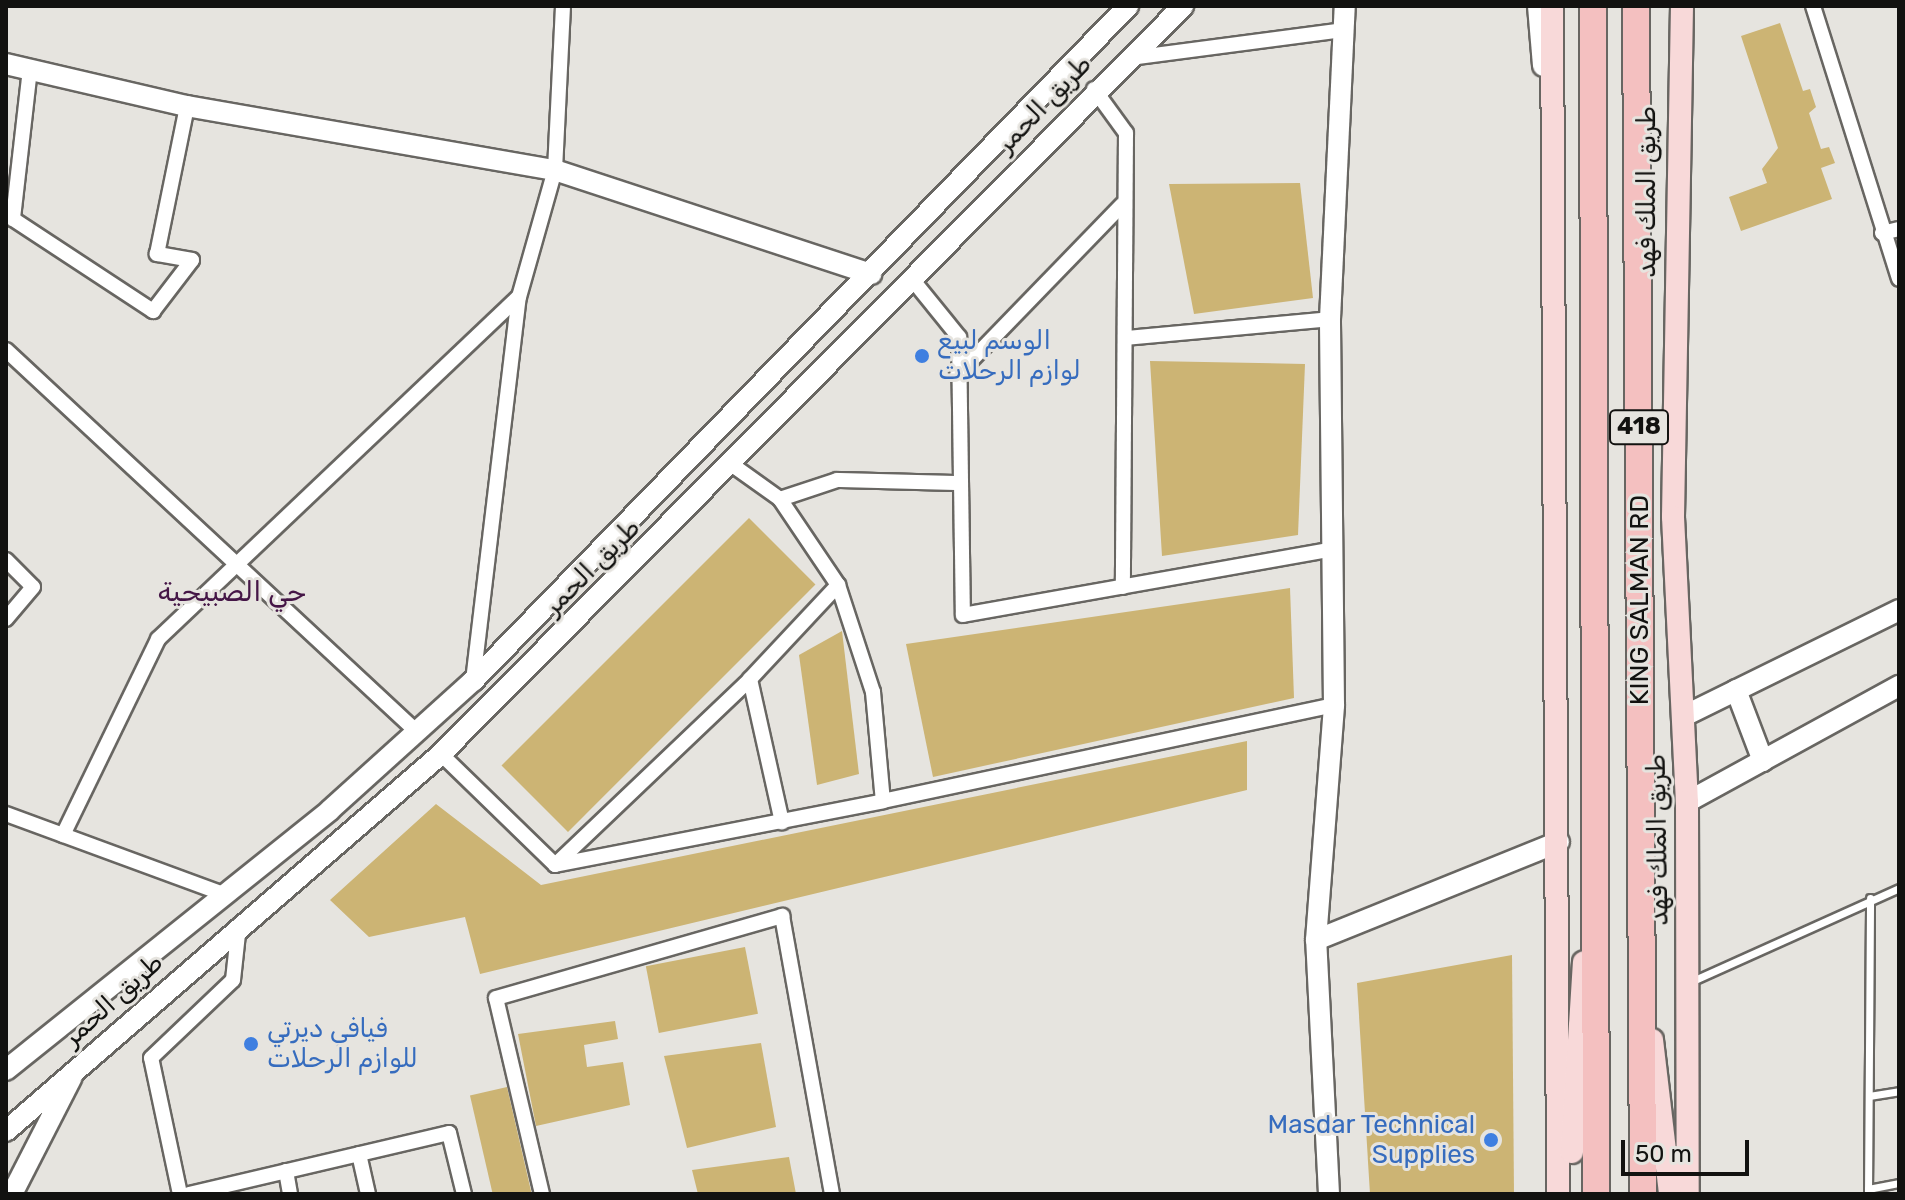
<!DOCTYPE html>
<html>
<head>
<meta charset="utf-8">
<style>
  body { margin:0 }
  #map { position:relative; width:1905px; height:1200px; overflow:hidden; background:#e6e4df; font-family:Rubik,Vazirmatn,sans-serif }
  div>[style] { position:absolute }
  .building>* { inset:0; background:#ccb474; transform-origin:0 0 }
  .roads { filter:drop-shadow(2px 0 #686662) drop-shadow(-2px 0 #686662) drop-shadow(0 2px #686662) drop-shadow(0 -2px #686662) }
  .lane>* { height:7px; margin:-3.5px; padding:0 3.5px; transform-origin:3.5px; border-radius:3.5px; background:#fff }
  .street>* { height:14px; margin:-7px; padding:0 7px; transform-origin:7px; border-radius:7px; background:#fff }
  .secondary>* { height:20px; margin:-10px; padding:0 10px; transform-origin:10px; border-radius:10px; background:#fff }
  .primary>* { height:22px; margin:-11px; padding:0 11px; transform-origin:11px; border-radius:11px; background:#f8d9d9 }
  .highway>* { height:26px; margin:-13px; padding:0 13px; transform-origin:13px; border-radius:13px; background:#f4c0c0 }
  .dots>* { width:22px; height:22px; translate:-50% -50%; box-sizing:border-box; border:4px solid #e6e4df; border-radius:50% }
  span { translate:-50% -50%; white-space:nowrap; text-align:center; line-height:1.15; -webkit-text-stroke:6px #e6e4df; paint-order:stroke }
  .shield-label span { padding:2px 6px; background:#e6e4df; border:2px solid; border-radius:6px; -webkit-text-stroke-width:0 }
  .shield-label { font-size:24px; color:#121210; font-weight:700 }
  .street-label { font-size:26px; color:#121210 }
  .shop-label { font-size:26px; color:#366cbe }
  .left { translate:0 -50%; text-align:left }
  .right { translate:-100% -50%; text-align:right }
  .neighbourhood-label { font-size:28px; color:#451647 }
  .frame { position:absolute; inset:0; border:8px solid #121210; pointer-events:none }
  .scale { position:absolute; left:1621px; top:1140px; width:128px; height:36px; box-sizing:border-box; border:4px solid #121210; border-top:0; padding-left:10px; font-size:24px; line-height:28px; white-space:nowrap; color:#121210; -webkit-text-stroke:6px #e6e4df; paint-order:stroke }
</style>
</head>
<body>
<div id="map">
  <div class="building">
    <div style="clip-path:polygon(1780px 23px,1803px 91px,1810px 89px,1816px 107px,1809px 113px,1821px 149px,1829px 147px,1835px 163px,1821px 168px,1832px 199px,1741px 231px,1729px 197px,1767px 183px,1762px 169px,1778px 148px,1741px 36px)"></div>
    <div style="clip-path:polygon(1300px 183px,1313px 298px,1194px 314px,1169px 184px)"></div>
    <div style="clip-path:polygon(1150px 361px,1305px 364px,1298px 535px,1162px 556px)"></div>
    <div style="left:749px;top:518px;width:94px;height:350px;rotate:45deg"></div>
    <div style="clip-path:polygon(1290px 588px,1294px 698px,933px 777px,906px 644px)"></div>
    <div style="clip-path:polygon(842px 631px,859px 774px,817px 785px,799px 655px)"></div>
    <div style="clip-path:polygon(1247px 741px,1247px 790px,480px 974px,465px 917px,369px 937px,330px 900px,436px 804px,541px 885px)"></div>
    <div style="left:745px;top:947px;width:68px;height:101px;rotate:79deg"></div>
    <div style="clip-path:polygon(1512px 955px,1514px 1194px,1370px 1194px,1357px 983px)"></div>
    <div style="clip-path:polygon(615px 1021px,618px 1039px,584px 1045px,587px 1067px,623px 1062px,630px 1105px,536px 1126px,518px 1034px)"></div>
    <div style="clip-path:polygon(761px 1043px,776px 1127px,687px 1148px,664px 1056px)"></div>
    <div style="left:507px;top:1087px;width:110px;height:38px;rotate:77deg"></div>
    <div style="clip-path:polygon(789px 1157px,796px 1194px,698px 1194px,692px 1170px)"></div>
  </div>
  <div class="roads">
    <div class="lane">
      <div style="left:1690px;top:982px;width:229px;rotate:-24.2deg"></div>
      <div style="left:1869px;top:1096px;width:30px;rotate:-9deg"></div>
      <div style="left:1868px;top:1189px;width:32px;rotate:-11deg"></div>
      <div style="left:1868px;top:1194px;width:296px;rotate:-89.6deg"></div>
    </div>
    <div class="street">
      <div style="left:1813px;top:6px;width:286px;rotate:72.5deg"></div>
      <div style="left:1131px;top:58px;width:216px;rotate:-7.5deg"></div>
      <div style="left:30px;top:69px;width:151px;rotate:96.5deg"></div>
      <div style="left:13px;top:219px;width:168px;rotate:33.3deg"></div>
      <div style="left:153px;top:311px;width:64px;rotate:-52.6deg"></div>
      <div style="left:192px;top:260px;width:36px;rotate:-170deg"></div>
      <div style="left:157px;top:254px;width:151px;rotate:-78.5deg"></div>
      <div style="left:1094px;top:89px;width:54px;rotate:54deg"></div>
      <div style="left:1126px;top:133px;width:454px;rotate:90.4deg"></div>
      <div style="left:1882px;top:233px;width:17px;rotate:-13deg"></div>
      <div style="left:912px;top:279px;width:75px;rotate:51deg"></div>
      <div style="left:959px;top:337px;width:278px;rotate:89.2deg"></div>
      <div style="left:963px;top:615px;width:372px;rotate:-10.1deg"></div>
      <div style="left:1126px;top:338px;width:205px;rotate:-5.3deg"></div>
      <div style="left:6px;top:350px;width:561px;rotate:42.91deg"></div>
      <div style="left:957px;top:375px;width:237px;rotate:-45.9deg"></div>
      <div style="left:731px;top:464px;width:60px;rotate:35.5deg"></div>
      <div style="left:780px;top:499px;width:104px;rotate:56deg"></div>
      <div style="left:838px;top:585px;width:113px;rotate:71.9deg"></div>
      <div style="left:873px;top:692px;width:109px;rotate:84.8deg"></div>
      <div style="left:883px;top:801px;width:461px;rotate:-12deg"></div>
      <div style="left:780px;top:499px;width:60px;rotate:-18.4deg"></div>
      <div style="left:837px;top:480px;width:121px;rotate:1.4deg"></div>
      <div style="left:6px;top:560px;width:38px;rotate:45deg"></div>
      <div style="left:33px;top:587px;width:42px;rotate:130.2deg"></div>
      <div style="left:750px;top:679px;width:147px;rotate:77.4deg"></div>
      <div style="left:473px;top:681px;width:387px;rotate:-83.2deg"></div>
      <div style="left:519px;top:297px;width:132px;rotate:-74.2deg"></div>
      <div style="left:555px;top:170px;width:164px;rotate:-87.2deg"></div>
      <div style="left:441px;top:754px;width:159px;rotate:44.2deg"></div>
      <div style="left:555px;top:865px;width:269px;rotate:-43.6deg"></div>
      <div style="left:750px;top:679px;width:129px;rotate:-46.9deg"></div>
      <div style="left:6px;top:814px;width:232px;rotate:20.2deg"></div>
      <div style="left:63px;top:835px;width:218px;rotate:-64.1deg"></div>
      <div style="left:158px;top:639px;width:497px;rotate:-43.5deg"></div>
      <div style="left:555px;top:865px;width:334px;rotate:-11deg"></div>
      <div style="left:359px;top:1154px;width:41px;rotate:77.3deg"></div>
      <div style="left:286px;top:1171px;width:23px;rotate:80deg"></div>
      <div style="left:180px;top:1194px;width:139px;rotate:-102deg"></div>
      <div style="left:151px;top:1058px;width:113px;rotate:-43.6deg"></div>
      <div style="left:233px;top:980px;width:55px;rotate:-83.8deg"></div>
      <div style="left:189px;top:1194px;width:267px;rotate:-13.2deg"></div>
      <div style="left:449px;top:1133px;width:63px;rotate:76.2deg"></div>
      <div style="left:542px;top:1194px;width:201px;rotate:-103.2deg"></div>
      <div style="left:496px;top:998px;width:298px;rotate:-16deg"></div>
      <div style="left:782px;top:916px;width:282px;rotate:79.8deg"></div>
    </div>
    <div class="secondary">
      <div style="left:1538px;top:6px;width:60px;rotate:85.2deg"></div>
      <div style="left:6px;top:64px;width:186px;rotate:13.1deg"></div>
      <div style="left:187px;top:106px;width:374px;rotate:9.9deg"></div>
      <div style="left:555px;top:170px;width:333px;rotate:18.2deg"></div>
      <div style="left:1736px;top:690px;width:76px;rotate:69.2deg"></div>
      <div style="left:1684px;top:716px;width:240px;rotate:-26.2deg"></div>
      <div style="left:1687px;top:802px;width:242px;rotate:-28.7deg"></div>
      <div style="left:1316px;top:940px;width:236px;rotate:-85.6deg"></div>
      <div style="left:1334px;top:705px;width:386px;rotate:-90.6deg"></div>
      <div style="left:1330px;top:319px;width:313px;rotate:-87.3deg"></div>
      <div style="left:6px;top:1070px;width:415px;rotate:-38.7deg"></div>
      <div style="left:330px;top:810px;width:193px;rotate:-42.1deg"></div>
      <div style="left:473px;top:681px;width:941px;rotate:-45.86deg"></div>
      <div style="left:6px;top:1131px;width:576px;rotate:-40.91deg"></div>
      <div style="left:441px;top:754px;width:1054px;rotate:-45.23deg"></div>
      <div style="left:12px;top:1194px;width:131px;rotate:-62.9deg"></div>
      <div style="left:1329px;top:1194px;width:254px;rotate:-92.9deg"></div>
      <div style="left:1316px;top:940px;width:262px;rotate:-22deg"></div>
    </div>
    <div class="primary">
      <div style="left:1552px;top:6px;width:1188px;rotate:89.71deg"></div>
      <div style="left:1682px;top:6px;width:511px;rotate:91.01deg"></div>
      <div style="left:1673px;top:517px;width:285px;rotate:87.2deg"></div>
      <div style="left:1687px;top:802px;width:392px;rotate:89.9deg"></div>
      <div style="left:1652px;top:1040px;width:155px;rotate:83.3deg"></div>
      <div style="left:1572px;top:1152px;width:190px;rotate:-86.4deg"></div>
    </div>
    <div class="highway">
      <div style="left:1593px;top:6px;width:1188px;rotate:89.86deg"></div>
      <div style="left:1636px;top:6px;width:1188px;rotate:89.66deg"></div>
    </div>
  </div>
  <div class="dots">
    <div style="left:922px;top:356px;background:#3f7fe0"></div>
    <div style="left:251px;top:1044px;background:#3f7fe0"></div>
    <div style="left:1491px;top:1140px;background:#3f7fe0"></div>
  </div>
  <div class="shield-label">
    <span style="left:1639px;top:427px">418</span>
  </div>
  <div class="street-label">
    <span style="left:1044px;top:104px;rotate:-46deg">طريق الحمر</span>
    <span style="left:1647px;top:192px;rotate:-90deg">طريق الملك فهد</span>
    <span style="left:592px;top:567px;rotate:-45deg">طريق الحمر</span>
    <span style="left:1640px;top:600px;rotate:-90deg">KING SALMAN RD</span>
    <span style="left:1658px;top:840px;rotate:-91deg">طريق الملك فهد</span>
    <span style="left:113px;top:1000px;rotate:-42deg">طريق الحمر</span>
  </div>
  <div class="shop-label">
    <span class="left" style="left:938px;top:356px">الوسم لبيع<br>لوازم الرحلات</span>
    <span class="left" style="left:267px;top:1044px">فيافي ديرتي<br>للوازم الرحلات</span>
    <span class="right" style="left:1475px;top:1140px">Masdar Technical<br>Supplies</span>
  </div>
  <div class="neighbourhood-label">
    <span style="left:232px;top:592px">حي الصبيحية</span>
  </div>
  <div class="frame"></div>
  <div class="scale">50 m</div>
</div>
</body>
</html>
